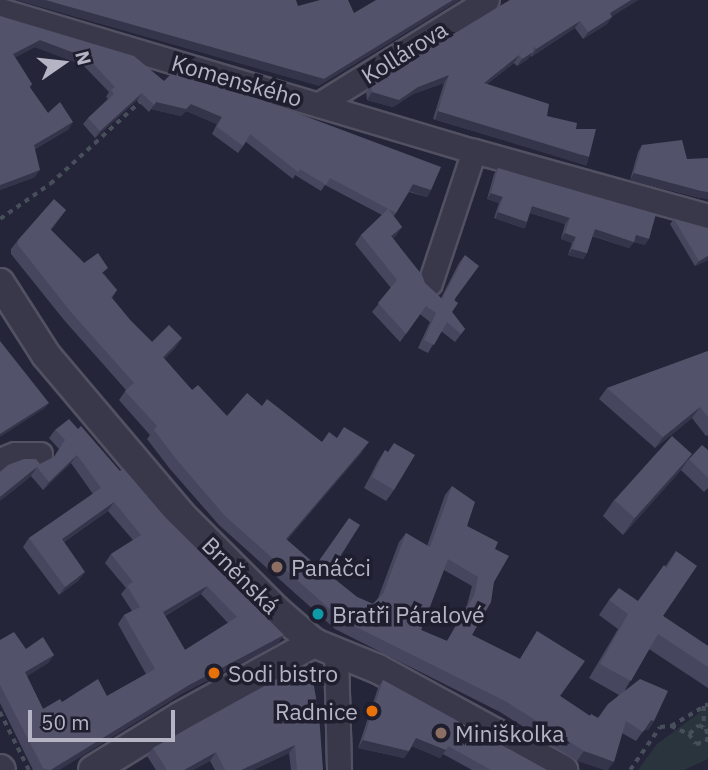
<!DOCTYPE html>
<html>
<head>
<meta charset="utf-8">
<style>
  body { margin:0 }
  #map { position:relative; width:708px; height:770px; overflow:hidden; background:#252539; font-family:"IBM Plex Sans",sans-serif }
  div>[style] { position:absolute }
  .green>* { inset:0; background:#2a343d }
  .path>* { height:3.5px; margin-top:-1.75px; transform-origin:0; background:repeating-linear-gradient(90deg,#474f5a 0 5px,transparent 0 10px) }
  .roads { filter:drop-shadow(2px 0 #515162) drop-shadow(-2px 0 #515162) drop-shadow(0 2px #515162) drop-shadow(0 -2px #515162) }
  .minor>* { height:23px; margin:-11.5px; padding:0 11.5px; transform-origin:11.5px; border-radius:11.5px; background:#39384a }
  .tertiary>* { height:28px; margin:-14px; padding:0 14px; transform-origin:14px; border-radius:14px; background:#39384a }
  .wall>* { inset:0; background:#46475f }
  .shaded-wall>* { inset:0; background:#34354b; transform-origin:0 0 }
  .building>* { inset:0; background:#52536a; transform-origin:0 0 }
  .dots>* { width:19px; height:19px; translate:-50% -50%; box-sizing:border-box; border:4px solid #1e1e2f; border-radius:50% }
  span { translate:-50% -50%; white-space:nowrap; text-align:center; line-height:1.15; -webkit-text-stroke:7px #1e1e2f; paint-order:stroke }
  .street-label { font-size:23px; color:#b4b4c5 }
  .poi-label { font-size:23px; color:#b4b4c5 }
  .left { translate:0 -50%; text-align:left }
  .right { translate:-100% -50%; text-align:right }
  .north { position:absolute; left:28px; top:28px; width:70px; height:70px; -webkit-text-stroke:5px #1e1e2f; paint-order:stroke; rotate:76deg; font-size:19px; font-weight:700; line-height:28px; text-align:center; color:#b4b4c5 }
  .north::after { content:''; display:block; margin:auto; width:24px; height:32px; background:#b4b4c5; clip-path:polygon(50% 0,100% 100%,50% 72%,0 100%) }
  .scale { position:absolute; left:28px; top:710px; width:147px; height:32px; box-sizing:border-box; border:4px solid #b4b4c5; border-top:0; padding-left:9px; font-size:21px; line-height:24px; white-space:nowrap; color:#b4b4c5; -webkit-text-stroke:5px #1e1e2f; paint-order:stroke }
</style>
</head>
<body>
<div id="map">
  <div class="green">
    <div style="clip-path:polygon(708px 706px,708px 759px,684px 770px,638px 770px,657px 744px)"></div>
  </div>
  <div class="path">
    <div style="left:0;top:219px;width:61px;rotate:-35deg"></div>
    <div style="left:50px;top:184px;width:126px;rotate:-42.4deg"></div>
    <div style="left:704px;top:706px;width:21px;rotate:90deg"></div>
    <div style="left:0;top:712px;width:65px;rotate:63.4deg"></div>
    <div style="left:671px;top:726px;width:20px;rotate:24deg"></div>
    <div style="left:689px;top:734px;width:12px;rotate:55deg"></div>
    <div style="left:696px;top:744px;width:10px;rotate:-11deg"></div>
    <div style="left:706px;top:742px;width:6px;rotate:-72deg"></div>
    <div style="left:689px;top:734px;width:13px;rotate:-42deg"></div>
    <div style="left:699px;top:725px;width:8px;rotate:30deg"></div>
    <div style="left:706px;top:729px;width:6px;rotate:72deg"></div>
    <div style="left:630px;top:770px;width:52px;rotate:-55.1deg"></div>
    <div style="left:660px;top:727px;width:11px;rotate:-5deg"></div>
    <div style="left:671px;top:726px;width:43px;rotate:-30.7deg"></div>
  </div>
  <div class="roads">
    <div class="minor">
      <div style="left:0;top:10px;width:495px;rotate:16.6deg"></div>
      <div style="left:474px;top:151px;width:243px;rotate:15.5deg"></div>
      <div style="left:321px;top:103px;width:195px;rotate:-31.8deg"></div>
      <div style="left:430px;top:283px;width:139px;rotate:-71.6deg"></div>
      <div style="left:0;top:460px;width:16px;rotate:-22deg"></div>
      <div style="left:15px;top:454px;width:25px"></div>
      <div style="left:336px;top:653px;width:117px;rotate:88.5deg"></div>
    </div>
    <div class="tertiary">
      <div style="left:0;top:283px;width:85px;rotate:57.4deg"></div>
      <div style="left:46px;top:355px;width:209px;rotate:49.8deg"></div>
      <div style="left:181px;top:515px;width:134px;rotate:45deg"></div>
      <div style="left:276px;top:610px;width:50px;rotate:41deg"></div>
      <div style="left:314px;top:643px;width:69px;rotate:22.1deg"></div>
      <div style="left:378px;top:669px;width:211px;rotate:28.6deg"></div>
      <div style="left:0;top:769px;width:1px;rotate:45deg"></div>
      <div style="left:93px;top:770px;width:103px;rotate:-31.5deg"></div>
      <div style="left:181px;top:716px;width:152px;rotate:-28.8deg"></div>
    </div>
  </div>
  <div class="wall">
    <div style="clip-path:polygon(510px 0,638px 0,612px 16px,607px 24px,583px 39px,575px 28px,531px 57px,530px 55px,528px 59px,517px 66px,514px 63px,487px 84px,547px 116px,576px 129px,584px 164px,433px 119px,444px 83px,413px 94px,393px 107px,367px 100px,366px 92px,371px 84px)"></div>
    <div style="clip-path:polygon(0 16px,164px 81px,431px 190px,427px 197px,409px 192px,394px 216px,402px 227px,393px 238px,425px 283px,441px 298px,459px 263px,465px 255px,452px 312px,465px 329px,455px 342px,441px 331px,428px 353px,418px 348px,430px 322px,420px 314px,400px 342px,372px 312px,391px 288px,355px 244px,361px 235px,382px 215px,325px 185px,321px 191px,295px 175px,293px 179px,246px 142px,238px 153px,212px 134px,217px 124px,186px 111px,181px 116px,151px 109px,149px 112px,137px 100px,95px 138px,83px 124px,88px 118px,108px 99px,106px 97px,109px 92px,83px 65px,35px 47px,15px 57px,32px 84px,30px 88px,48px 113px,69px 129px,35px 149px,35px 177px,0 190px)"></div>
    <div style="clip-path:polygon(642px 145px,687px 159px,708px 160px,708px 199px,696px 197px,630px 180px,638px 152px)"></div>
    <div style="clip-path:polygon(498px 168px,645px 245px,634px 242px,629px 248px,592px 236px,587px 253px,583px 259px,568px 255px,572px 243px,561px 239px,565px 224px,530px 213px,523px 228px,494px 218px,499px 203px,487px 199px,494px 174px)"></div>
    <div style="clip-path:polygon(evenodd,66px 210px,51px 230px,84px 263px,104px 274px,117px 290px,112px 298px,131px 321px,152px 342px,176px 347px,164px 359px,192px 390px,227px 416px,262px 406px,321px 442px,337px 438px,362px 452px,287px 540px,316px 565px,331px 571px,332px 577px,357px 597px,373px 604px,378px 598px,399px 542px,406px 533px,427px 546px,445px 495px,452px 486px,467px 526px,495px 549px,494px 582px,472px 635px,520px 659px,537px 631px,560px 696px,590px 716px,598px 718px,619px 695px,589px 678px,618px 629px,599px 615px,609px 600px,638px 601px,665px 567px,676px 551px,663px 616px,708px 646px,708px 688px,649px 649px,625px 690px,654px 721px,648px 730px,644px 730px,636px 741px,622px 733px,577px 761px,500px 712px,335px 629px,219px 525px,170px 469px,147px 439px,150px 435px,119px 400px,126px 390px,64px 320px,11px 254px,11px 249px,18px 240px,66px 210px,444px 570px,472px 586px,467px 605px,447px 641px,421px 630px,444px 570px)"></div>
    <div style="clip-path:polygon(674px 219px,708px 260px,695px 266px,670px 224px)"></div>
    <div style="clip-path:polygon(708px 351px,708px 435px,706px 436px,692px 418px,655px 448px,599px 399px,607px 388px)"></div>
    <div style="clip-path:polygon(evenodd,55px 430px,278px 644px,183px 693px,59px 770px,33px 770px,0 703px,0 640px,26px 649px,54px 655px,48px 663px,27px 676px,43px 709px,62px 702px,107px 696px,146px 674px,118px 624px,124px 615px,132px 611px,121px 594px,126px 588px,105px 563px,111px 554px,133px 540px,108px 511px,64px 542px,79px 580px,59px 595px,23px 547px,29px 538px,93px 494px,71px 463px,43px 490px,31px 476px,0 501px,40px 464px,54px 457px,59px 449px,49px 438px,55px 430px,201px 594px,228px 623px,185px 650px,165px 616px,201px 594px)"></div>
    <div style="clip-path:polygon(385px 450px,394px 490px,386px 501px,364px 488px,378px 461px)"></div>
    <div style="clip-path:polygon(708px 450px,708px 488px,704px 492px,681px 470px,623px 535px,603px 516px,614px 500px,689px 459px)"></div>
    <div style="clip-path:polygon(299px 667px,323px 770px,291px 770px,289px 753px,253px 770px,215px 770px,210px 761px,193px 770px,156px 770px,147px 756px,153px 748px)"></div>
    <div style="clip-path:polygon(383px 680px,547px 770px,472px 770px,443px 754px,440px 758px,412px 746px,404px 758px,358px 748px,378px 688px)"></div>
  </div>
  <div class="shaded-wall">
    <div style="clip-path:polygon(16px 0,45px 0,324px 79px,453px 0,460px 0,319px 86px)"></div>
    <div style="clip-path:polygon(631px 0,638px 0,605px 21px,610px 13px)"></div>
    <div style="clip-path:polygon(612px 17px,607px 24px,583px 39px,588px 32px)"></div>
    <div style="clip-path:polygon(580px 21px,575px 28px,531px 57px,536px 49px)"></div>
    <div style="clip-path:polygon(40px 40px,88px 58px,83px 65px,35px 47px,9px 61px,13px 54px)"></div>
    <div style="clip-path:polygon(533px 52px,528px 59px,517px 66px,522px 59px)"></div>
    <div style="clip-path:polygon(519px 55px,514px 63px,478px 91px,484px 83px)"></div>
    <div style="clip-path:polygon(449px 75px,444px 83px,413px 94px,393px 107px,367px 100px,372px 92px,418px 87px)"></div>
    <div style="clip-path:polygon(142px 93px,137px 100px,95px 138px,100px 131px)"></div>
    <div style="clip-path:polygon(156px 102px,191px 104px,222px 117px,217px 124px,186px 111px,181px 116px,151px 109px,149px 112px)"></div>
    <div style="left:438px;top:111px;width:158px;height:9px;rotate:17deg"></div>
    <div style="clip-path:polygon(73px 122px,69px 129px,29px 152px,34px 145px)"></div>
    <div style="clip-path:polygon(40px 170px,35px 177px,0 190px,0 185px)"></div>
    <div style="clip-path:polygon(634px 173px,708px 192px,708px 199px,696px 197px,630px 180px)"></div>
    <div style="clip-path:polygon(413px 184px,431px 190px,427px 197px,409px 191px)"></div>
    <div style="clip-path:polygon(491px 193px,503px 197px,499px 203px,487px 199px)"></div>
    <div style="clip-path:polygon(532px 206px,570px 218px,565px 224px,528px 212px)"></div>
    <div style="left:498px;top:212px;width:31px;height:7px;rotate:19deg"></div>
    <div style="clip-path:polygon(402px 227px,396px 236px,385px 244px,391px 236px)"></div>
    <div style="clip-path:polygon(595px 229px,634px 242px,629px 248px,591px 235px)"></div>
    <div style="clip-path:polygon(565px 233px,576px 237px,572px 243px,561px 239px)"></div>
    <div style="clip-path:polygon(636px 235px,649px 239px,645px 245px,632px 241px)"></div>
    <div style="clip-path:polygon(572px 249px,587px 253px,583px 259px,568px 255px)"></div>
    <div style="clip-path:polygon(708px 256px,708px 260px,695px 266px,699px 261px)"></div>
    <div style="clip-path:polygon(182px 338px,176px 347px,157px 367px,163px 357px)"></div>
    <div style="clip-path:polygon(49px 403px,45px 408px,0 437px,0 434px)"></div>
    <div style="clip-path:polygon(700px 407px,692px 418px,655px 448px,663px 437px)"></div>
    <div style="clip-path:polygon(369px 442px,362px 452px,279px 549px,286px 539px)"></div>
    <div style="clip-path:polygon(692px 454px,681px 470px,623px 535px,634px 519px)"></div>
    <div style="clip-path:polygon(77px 455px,71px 463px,43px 490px,49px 482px)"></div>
    <div style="clip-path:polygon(37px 467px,31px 476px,0 501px,0 497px)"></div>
    <div style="clip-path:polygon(114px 502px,108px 511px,56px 547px,62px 539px)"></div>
    <div style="clip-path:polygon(85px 572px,79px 580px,59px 595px,65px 587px)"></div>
    <div style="clip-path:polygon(207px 586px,201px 594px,157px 620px,163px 612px)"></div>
    <div style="clip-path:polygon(284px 635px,278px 644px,183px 693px,59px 770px,51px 770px,189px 685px)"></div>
    <div style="clip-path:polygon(54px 655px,48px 663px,19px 681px,25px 672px)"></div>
    <div style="clip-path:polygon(651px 720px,654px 721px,648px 730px,644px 730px)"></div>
    <div style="clip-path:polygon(416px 738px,446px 750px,440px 758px,410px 745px)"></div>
    <div style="clip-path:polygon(363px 740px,409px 751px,404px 758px,358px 748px)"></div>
    <div style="clip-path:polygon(295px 745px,289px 753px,253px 770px,241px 770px)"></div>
    <div style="clip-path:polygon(584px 751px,614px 762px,608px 770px,604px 770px,577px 761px)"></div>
    <div style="clip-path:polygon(216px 752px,210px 761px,193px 770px,184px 770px)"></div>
  </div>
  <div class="building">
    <div style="clip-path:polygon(45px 0,296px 0,298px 6px,320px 0,348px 0,354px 13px,376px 0,453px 0,324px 79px)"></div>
    <div style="clip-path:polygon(510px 0,631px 0,610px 13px,612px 17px,588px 32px,580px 21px,536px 49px,534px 46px,533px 52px,522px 59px,519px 55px,484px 83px,549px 104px,547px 116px,577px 123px,576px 129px,596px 129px,589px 157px,438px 111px,449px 75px,418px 87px,399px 100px,372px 92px,371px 84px)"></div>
    <div style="clip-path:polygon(0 16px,134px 56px,164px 81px,176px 69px,190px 73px,441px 167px,431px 190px,413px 184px,396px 213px,330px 178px,326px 185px,300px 169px,298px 172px,250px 134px,243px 146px,217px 127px,222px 117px,191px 104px,186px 109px,156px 102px,154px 105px,142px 93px,100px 131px,88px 118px,114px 94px,111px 90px,115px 87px,88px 58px,40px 40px,13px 54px,32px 84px,29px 86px,48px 113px,60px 102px,73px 122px,34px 145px,40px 170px,0 185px)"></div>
    <div style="clip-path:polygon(682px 140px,687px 159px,708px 158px,708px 192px,701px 191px,634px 173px,642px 145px)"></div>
    <div style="clip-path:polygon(498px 168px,656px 214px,649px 239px,636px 235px,634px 242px,595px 229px,587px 253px,572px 249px,576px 237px,565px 233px,570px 218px,532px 206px,527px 222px,498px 212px,503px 197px,491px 193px)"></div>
    <div style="clip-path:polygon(evenodd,54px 199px,66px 210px,50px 229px,84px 263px,98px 253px,108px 268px,102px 273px,117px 290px,111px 297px,131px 321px,152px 342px,169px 325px,182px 338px,163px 357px,192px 390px,198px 385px,227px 416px,247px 393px,262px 406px,267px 399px,322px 442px,329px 432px,337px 438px,344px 427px,369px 442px,286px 539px,316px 565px,349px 518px,360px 525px,331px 571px,335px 573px,331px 576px,357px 597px,373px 604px,383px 594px,406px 533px,430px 547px,452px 486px,475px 502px,467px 526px,498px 542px,495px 549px,509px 556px,494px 582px,491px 602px,472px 635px,520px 659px,537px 631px,585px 661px,560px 696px,590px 716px,591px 714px,598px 718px,608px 704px,640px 679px,668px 691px,654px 721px,651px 720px,643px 732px,626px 721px,614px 762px,584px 751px,507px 702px,342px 620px,225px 516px,177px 460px,154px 430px,157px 426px,125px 391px,134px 383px,70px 311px,18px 245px,18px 240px,54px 199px,448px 559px,478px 577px,474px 596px,447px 641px,421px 630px,448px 559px)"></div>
    <div style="clip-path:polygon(388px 209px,402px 227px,391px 236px,422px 275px,425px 283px,442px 299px,465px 255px,479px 266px,454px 300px,458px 303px,452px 312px,465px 329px,461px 334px,447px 322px,434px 345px,424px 340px,436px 313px,426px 306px,406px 334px,378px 303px,397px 280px,361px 235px)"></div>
    <div style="clip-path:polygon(674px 219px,708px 229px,708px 256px,699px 261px)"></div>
    <div style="clip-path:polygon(0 341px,49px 403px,0 434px)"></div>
    <div style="clip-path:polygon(708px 351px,708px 417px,700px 407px,663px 437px,607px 388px)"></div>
    <div style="clip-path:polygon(evenodd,69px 419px,78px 429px,81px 426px,120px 471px,123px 468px,165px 517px,284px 635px,189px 685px,50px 770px,43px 768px,0 685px,0 640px,14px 632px,26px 649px,43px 637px,54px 655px,25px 672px,43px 709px,60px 699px,62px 702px,98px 679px,107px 696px,155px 669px,124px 615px,140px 607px,127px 586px,133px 582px,111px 554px,141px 535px,114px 502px,62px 539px,85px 572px,65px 587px,29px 538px,101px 488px,77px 455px,49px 482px,37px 467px,0 497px,0 472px,8px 465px,24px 459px,36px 459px,40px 464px,54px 457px,65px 440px,55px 430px,69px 419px,207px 586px,237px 617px,185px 650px,163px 612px,207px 586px)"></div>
    <div style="left:672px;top:436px;width:27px;height:86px;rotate:42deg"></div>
    <div style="clip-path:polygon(394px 443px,415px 455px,394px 490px,372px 477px,385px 450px,388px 452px)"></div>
    <div style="clip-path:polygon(702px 445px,708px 450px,708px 478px,689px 459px)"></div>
    <div style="clip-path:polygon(676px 551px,697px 566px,663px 616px,708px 646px,708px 667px,658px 634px,631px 681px,600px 664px,628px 614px,609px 600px,619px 588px,638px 601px,664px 565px,667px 568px)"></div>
    <div style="clip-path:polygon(299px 667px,311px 670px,319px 714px,323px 770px,297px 770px,295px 745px,241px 770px,225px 770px,216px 752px,184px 770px,167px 770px,153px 748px)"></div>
    <div style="clip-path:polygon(383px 680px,547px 770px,491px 770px,448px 746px,446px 750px,416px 738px,409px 751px,363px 740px)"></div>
  </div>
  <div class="dots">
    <div style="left:277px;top:567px;background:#8d6e63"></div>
    <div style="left:318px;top:614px;background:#0f9aa8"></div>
    <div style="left:214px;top:673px;background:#e8710a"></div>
    <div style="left:372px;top:711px;background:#e8710a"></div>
    <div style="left:441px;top:733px;background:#8d6e63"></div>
  </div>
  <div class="street-label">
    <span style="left:404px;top:52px;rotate:-32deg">Kollárova</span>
    <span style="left:237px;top:80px;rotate:16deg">Komenského</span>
    <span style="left:241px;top:575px;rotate:45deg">Brněnská</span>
  </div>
  <div class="poi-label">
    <span class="left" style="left:291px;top:567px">Panáčci</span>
    <span class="left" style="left:332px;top:614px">Bratři Páralové</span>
    <span class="left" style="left:228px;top:673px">Sodi bistro</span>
    <span class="right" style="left:358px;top:711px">Radnice</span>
    <span class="left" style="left:455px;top:733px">Miniškolka</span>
  </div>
  <div class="north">N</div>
  <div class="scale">50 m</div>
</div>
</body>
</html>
